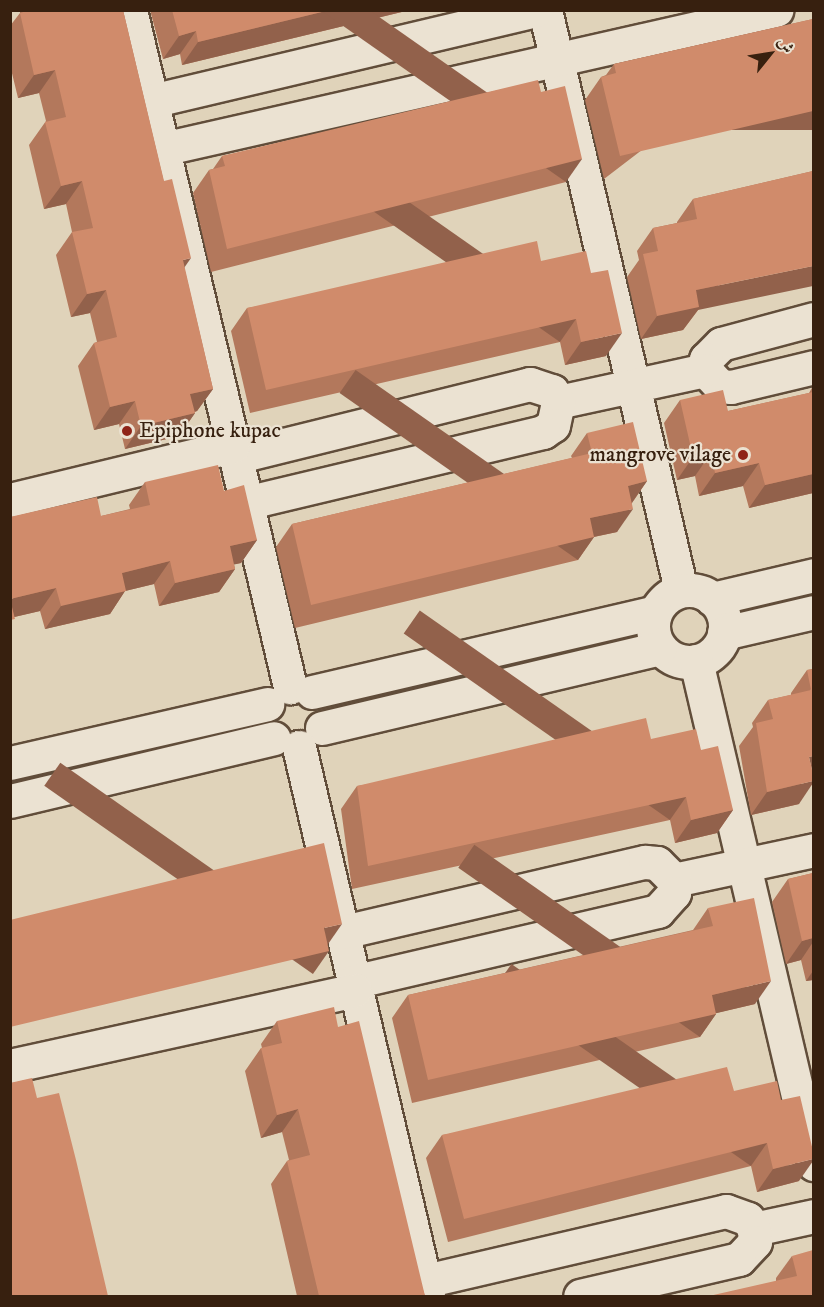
<!DOCTYPE html>
<html>
<head>
<meta charset="utf-8">
<style>
  body { margin:0 }
  #map { position:relative; width:824px; height:1307px; overflow:hidden; background:#e0d3ba; font-family:"IM FELL DW Pica",Amiri,serif }
  div>[style] { position:absolute }
  .roads { filter:drop-shadow(2px 0 #614d3a) drop-shadow(-2px 0 #614d3a) drop-shadow(0 2px #614d3a) drop-shadow(0 -2px #614d3a) }
  .street>* { height:33px; margin:-16.5px; padding:0 16.5px; transform-origin:16.5px; border-radius:16.5px; background:#ebe2d2 }
  .street>.ring { margin:-16.5px; padding:0; box-sizing:content-box; background:none; border:33px solid #ebe2d2; border-radius:50% }
  .wall>* { inset:0; background:#b3785c }
  .shaded-wall>* { inset:0; background:#92614b; transform-origin:0 0 }
  .building>* { inset:0; background:#d08b6b }
  .dots>* { width:16px; height:16px; translate:-50% -50%; box-sizing:border-box; border:3px solid #ebe2d2; border-radius:50% }
  span { translate:-50% -50%; white-space:nowrap; text-align:center; line-height:1.15; -webkit-text-stroke:4.5px #ebe2d2; paint-order:stroke }
  .poi-label { font-size:22px; color:#37200f }
  .left { translate:0 -50%; text-align:left }
  .right { translate:-100% -50%; text-align:right }
  .frame { position:absolute; inset:0; border:12px solid #37200f; pointer-events:none }
  .north { position:absolute; left:740px; top:24px; width:60px; height:60px; -webkit-text-stroke:4px #ebe2d2; paint-order:stroke; rotate:60deg; font-size:16px; font-weight:700; line-height:24px; text-align:center; color:#37200f }
  .north::after { content:''; display:block; margin:auto; width:21px; height:27px; background:#37200f; clip-path:polygon(50% 0,100% 100%,50% 72%,0 100%) }
</style>
</head>
<body>
<div id="map">
  <div class="roads">
    <div class="street">
      <div style="left:130px;top:10px;width:696px;rotate:76.7deg"></div>
      <div style="left:545px;top:10px;width:596px;rotate:76.8deg"></div>
      <div style="left:151px;top:101px;width:396px;rotate:-13.3deg"></div>
      <div style="left:162px;top:149px;width:630px;rotate:-12.76deg"></div>
      <div style="left:814px;top:319px;width:96px;rotate:165deg"></div>
      <div style="left:721px;top:344px;width:21px;rotate:135deg"></div>
      <div style="left:706px;top:359px;width:11px;rotate:95deg"></div>
      <div style="left:705px;top:370px;width:22px;rotate:47deg"></div>
      <div style="left:720px;top:386px;width:11px;rotate:5deg"></div>
      <div style="left:731px;top:387px;width:85px;rotate:-13.5deg"></div>
      <div style="left:558px;top:402px;width:150px;rotate:-12.3deg"></div>
      <div style="left:235px;top:457px;width:304px;rotate:-13.9deg"></div>
      <div style="left:530px;top:384px;width:23px;rotate:18deg"></div>
      <div style="left:552px;top:391px;width:13px;rotate:61deg"></div>
      <div style="left:558px;top:402px;width:24px;rotate:102deg"></div>
      <div style="left:553px;top:425px;width:12px;rotate:145deg"></div>
      <div style="left:543px;top:432px;width:305px;rotate:166.6deg"></div>
      <div style="left:10px;top:500px;width:229px;rotate:-13.6deg"></div>
      <div class="ring" style="left:653px;top:590px;width:39px;height:39px"></div>
      <div style="left:712px;top:599px;width:105px;rotate:-13.2deg"></div>
      <div style="left:724px;top:633px;width:92px;rotate:-13.1deg"></div>
      <div style="left:696px;top:661px;width:517px;rotate:76.8deg"></div>
      <div style="left:312px;top:692px;width:352px;rotate:-13.1deg"></div>
      <div style="left:322px;top:728px;width:347px;rotate:-13.3deg"></div>
      <div style="left:299px;top:747px;width:564px;rotate:76.78deg"></div>
      <div style="left:10px;top:763px;width:264px;rotate:-12.9deg"></div>
      <div style="left:10px;top:801px;width:271px;rotate:-13.4deg"></div>
      <div style="left:674px;top:880px;width:143px;rotate:-12.1deg"></div>
      <div style="left:343px;top:932px;width:310px;rotate:-13.1deg"></div>
      <div style="left:645px;top:862px;width:12px;rotate:5deg"></div>
      <div style="left:657px;top:863px;width:24px;rotate:45deg"></div>
      <div style="left:674px;top:880px;width:13px;rotate:90deg"></div>
      <div style="left:674px;top:893px;width:24px;rotate:132deg"></div>
      <div style="left:658px;top:911px;width:313px;rotate:166.9deg"></div>
      <div style="left:10px;top:1066px;width:353px;rotate:-12.4deg"></div>
      <div style="left:754px;top:1229px;width:61px;rotate:-12.2deg"></div>
      <div style="left:425px;top:1281px;width:309px;rotate:-13.1deg"></div>
      <div style="left:726px;top:1211px;width:23px;rotate:20deg"></div>
      <div style="left:748px;top:1219px;width:12px;rotate:59deg"></div>
      <div style="left:754px;top:1229px;width:13px;rotate:86deg"></div>
      <div style="left:755px;top:1242px;width:23px;rotate:133deg"></div>
      <div style="left:739px;top:1259px;width:163px;rotate:166.9deg"></div>
    </div>
  </div>
  <div class="wall">
    <div style="clip-path:polygon(20px 10px,123px 10px,213px 389px,197px 411px,195px 412px,195px 413px,179px 436px,125px 449px,119px 424px,94px 430px,78px 366px,94px 343px,97px 342px,90px 313px,71px 317px,56px 255px,72px 232px,66px 204px,44px 209px,29px 145px,46px 121px,39px 93px,18px 98px,10px 65px,10px 26px,20px 13px)"></div>
    <div style="clip-path:polygon(150px 10px,410px 10px,182px 65px,180px 54px,163px 59px)"></div>
    <div style="clip-path:polygon(813px 19px,604px 179px,585px 100px,601px 77px,606px 75px,614px 64px)"></div>
    <div style="clip-path:polygon(541px 92px,566px 182px,211px 272px,193px 193px,209px 170px,213px 169px,222px 156px)"></div>
    <div style="clip-path:polygon(813px 171px,698px 310px,683px 330px,641px 339px,627px 277px,639px 260px,637px 251px,653px 228px,677px 223px,677px 222px,693px 199px)"></div>
    <div style="clip-path:polygon(541px 261px,606px 356px,565px 365px,560px 342px,250px 413px,231px 331px,247px 308px)"></div>
    <div style="clip-path:polygon(813px 386px,813px 493px,749px 508px,743px 486px,699px 496px,695px 476px,677px 480px,664px 423px,680px 400px,728px 411px,809px 393px)"></div>
    <div style="clip-path:polygon(587px 433px,647px 481px,632px 503px,617px 532px,594px 537px,578px 560px,295px 628px,276px 547px,292px 524px,572px 458px,571px 456px)"></div>
    <div style="clip-path:polygon(145px 482px,224px 491px,257px 540px,241px 563px,234px 564px,235px 569px,219px 592px,159px 606px,154px 584px,125px 591px,110px 614px,45px 629px,40px 611px,14px 617px,10px 517px,101px 516px,130px 509px,129px 505px)"></div>
    <div style="clip-path:polygon(813px 669px,799px 804px,751px 815px,739px 746px,753px 727px,752px 723px,768px 700px,791px 695px,791px 693px,807px 670px)"></div>
    <div style="clip-path:polygon(651px 739px,701px 750px,733px 810px,717px 833px,675px 843px,670px 820px,352px 889px,341px 809px,357px 786px)"></div>
    <div style="clip-path:polygon(813px 873px,813px 980px,806px 981px,801px 960px,786px 964px,772px 902px,788px 879px)"></div>
    <div style="clip-path:polygon(708px 908px,755px 1004px,716px 1013px,716px 1014px,700px 1037px,412px 1103px,392px 1018px,408px 995px,693px 930px)"></div>
    <div style="clip-path:polygon(277px 1021px,338px 1027px,425px 1296px,297px 1296px,271px 1184px,287px 1161px,289px 1160px,282px 1132px,261px 1138px,245px 1071px,261px 1048px,262px 1048px,261px 1044px)"></div>
    <div style="clip-path:polygon(734px 1091px,799px 1181px,757px 1192px,751px 1166px,448px 1242px,426px 1158px,442px 1135px)"></div>
    <div style="clip-path:polygon(792px 1256px,813px 1296px,776px 1281px,776px 1278px)"></div>
  </div>
  <div class="shaded-wall">
    <div style="clip-path:polygon(330px 10px,410px 10px,182px 65px,198px 42px)"></div>
    <div style="clip-path:polygon(196px 31px,180px 54px,163px 59px,179px 36px)"></div>
    <div style="clip-path:polygon(55px 70px,39px 93px,18px 98px,34px 75px)"></div>
    <div style="left:813px;top:111px;width:19px;height:198px;rotate:90deg"></div>
    <div style="left:582px;top:159px;width:28px;height:366px;rotate:125deg"></div>
    <div style="clip-path:polygon(82px 181px,66px 204px,44px 209px,61px 186px)"></div>
    <div style="clip-path:polygon(191px 258px,175px 281px,183px 260px)"></div>
    <div style="clip-path:polygon(813px 266px,813px 286px,698px 310px,683px 330px,641px 339px,657px 316px,696px 290px)"></div>
    <div style="clip-path:polygon(106px 290px,90px 313px,71px 317px,87px 294px)"></div>
    <div style="left:576px;top:319px;width:28px;height:318px;rotate:125deg"></div>
    <div style="clip-path:polygon(622px 333px,606px 356px,565px 365px,581px 342px)"></div>
    <div style="clip-path:polygon(213px 389px,197px 411px,174px 417px,190px 394px)"></div>
    <div style="clip-path:polygon(135px 401px,119px 424px,94px 430px,110px 407px)"></div>
    <div style="clip-path:polygon(195px 413px,179px 436px,125px 449px,141px 426px)"></div>
    <div style="clip-path:polygon(711px 453px,695px 476px,677px 480px,693px 457px)"></div>
    <div style="clip-path:polygon(759px 463px,743px 486px,699px 496px,715px 473px)"></div>
    <div style="clip-path:polygon(813px 474px,813px 493px,749px 508px,765px 485px)"></div>
    <div style="clip-path:polygon(647px 481px,631px 504px,628px 486px)"></div>
    <div style="clip-path:polygon(633px 509px,617px 532px,574px 541px,590px 518px)"></div>
    <div style="left:594px;top:537px;width:28px;height:291px;rotate:125deg"></div>
    <div style="clip-path:polygon(257px 540px,241px 563px,214px 569px,230px 546px)"></div>
    <div style="clip-path:polygon(170px 561px,154px 584px,125px 591px,110px 614px,45px 629px,61px 606px,122px 573px)"></div>
    <div style="clip-path:polygon(235px 569px,219px 592px,159px 606px,175px 583px)"></div>
    <div style="clip-path:polygon(56px 588px,40px 611px,10px 618px,10px 599px)"></div>
    <div style="clip-path:polygon(813px 756px,813px 775px,809px 757px)"></div>
    <div style="clip-path:polygon(813px 781px,813px 783px,799px 804px,751px 815px,767px 792px)"></div>
    <div style="left:686px;top:797px;width:28px;height:325px;rotate:125deg"></div>
    <div style="clip-path:polygon(733px 810px,717px 833px,675px 843px,691px 820px)"></div>
    <div style="clip-path:polygon(342px 924px,326px 947px,324px 928px)"></div>
    <div style="clip-path:polygon(813px 938px,813px 942px,801px 960px,786px 964px,802px 941px)"></div>
    <div style="left:329px;top:951px;width:28px;height:328px;rotate:125deg"></div>
    <div style="clip-path:polygon(813px 971px,813px 980px,806px 981px)"></div>
    <div style="clip-path:polygon(771px 981px,755px 1004px,696px 1018px,712px 995px)"></div>
    <div style="left:716px;top:1014px;width:28px;height:295px;rotate:125deg"></div>
    <div style="clip-path:polygon(298px 1109px,282px 1132px,261px 1138px,277px 1115px)"></div>
    <div style="left:767px;top:1143px;width:28px;height:312px;rotate:125deg"></div>
    <div style="clip-path:polygon(813px 1159px,813px 1161px,799px 1181px,757px 1192px,773px 1169px)"></div>
  </div>
  <div class="building">
    <div style="clip-path:polygon(30px 10px,123px 10px,164px 181px,172px 179px,191px 258px,183px 260px,213px 389px,190px 394px,195px 413px,141px 426px,135px 401px,110px 407px,94px 343px,117px 337px,106px 290px,87px 294px,72px 232px,93px 228px,82px 181px,61px 186px,45px 122px,66px 117px,55px 70px,34px 75px,20px 13px)"></div>
    <div style="clip-path:polygon(172px 10px,330px 10px,198px 42px,196px 31px,179px 36px)"></div>
    <div style="clip-path:polygon(813px 19px,813px 111px,620px 156px,601px 77px,616px 73px,614px 64px)"></div>
    <div style="clip-path:polygon(538px 80px,541px 92px,565px 86px,582px 159px,227px 249px,209px 170px,225px 166px,222px 156px)"></div>
    <div style="clip-path:polygon(813px 171px,813px 266px,696px 290px,699px 307px,657px 316px,643px 254px,658px 251px,653px 228px,697px 219px,693px 199px)"></div>
    <div style="clip-path:polygon(537px 241px,541px 261px,586px 251px,591px 273px,608px 270px,622px 333px,581px 342px,576px 319px,266px 390px,247px 308px)"></div>
    <div style="clip-path:polygon(723px 390px,728px 411px,813px 392px,813px 474px,765px 485px,759px 463px,715px 473px,711px 453px,693px 457px,680px 400px)"></div>
    <div style="clip-path:polygon(633px 422px,647px 481px,628px 486px,633px 509px,590px 518px,594px 537px,311px 605px,292px 524px,592px 453px,587px 433px)"></div>
    <div style="clip-path:polygon(218px 465px,224px 491px,244px 485px,257px 540px,230px 546px,235px 569px,175px 583px,170px 561px,122px 573px,126px 591px,61px 606px,56px 588px,10px 599px,10px 517px,97px 497px,101px 516px,150px 505px,145px 482px)"></div>
    <div style="clip-path:polygon(10px 599px,15px 619px,10px 620px)"></div>
    <div style="clip-path:polygon(813px 669px,813px 756px,809px 757px,813px 774px,813px 781px,767px 792px,756px 723px,773px 719px,768px 700px,811px 690px,807px 670px)"></div>
    <div style="clip-path:polygon(646px 718px,651px 739px,696px 729px,701px 750px,718px 746px,733px 810px,691px 820px,686px 797px,368px 866px,357px 786px)"></div>
    <div style="clip-path:polygon(324px 843px,342px 924px,324px 928px,329px 951px,10px 1027px,10px 920px)"></div>
    <div style="clip-path:polygon(813px 873px,813px 938px,802px 941px,788px 879px)"></div>
    <div style="clip-path:polygon(754px 898px,771px 981px,712px 995px,716px 1014px,428px 1080px,408px 995px,713px 926px,708px 908px)"></div>
    <div style="clip-path:polygon(334px 1007px,338px 1027px,359px 1021px,425px 1296px,319px 1296px,287px 1161px,310px 1155px,298px 1109px,277px 1115px,261px 1048px,282px 1043px,277px 1021px)"></div>
    <div style="clip-path:polygon(727px 1067px,734px 1091px,777px 1081px,781px 1100px,800px 1096px,813px 1151px,813px 1159px,773px 1169px,767px 1143px,464px 1219px,442px 1135px)"></div>
    <div style="clip-path:polygon(32px 1078px,37px 1098px,59px 1093px,76px 1160px,108px 1296px,10px 1296px,10px 1083px)"></div>
    <div style="clip-path:polygon(813px 1250px,813px 1296px,709px 1296px,797px 1276px,792px 1256px)"></div>
  </div>
  <div class="dots">
    <div style="left:127px;top:431px;background:#8f2418"></div>
    <div style="left:743px;top:455px;background:#8f2418"></div>
  </div>
  <div class="poi-label">
    <span class="left" style="left:139px;top:431px">Epiphone kupac</span>
    <span class="right" style="left:731px;top:455px">mangrove vilage</span>
  </div>
  <div class="frame"></div>
  <div class="north">ش</div>
</div>
</body>
</html>
